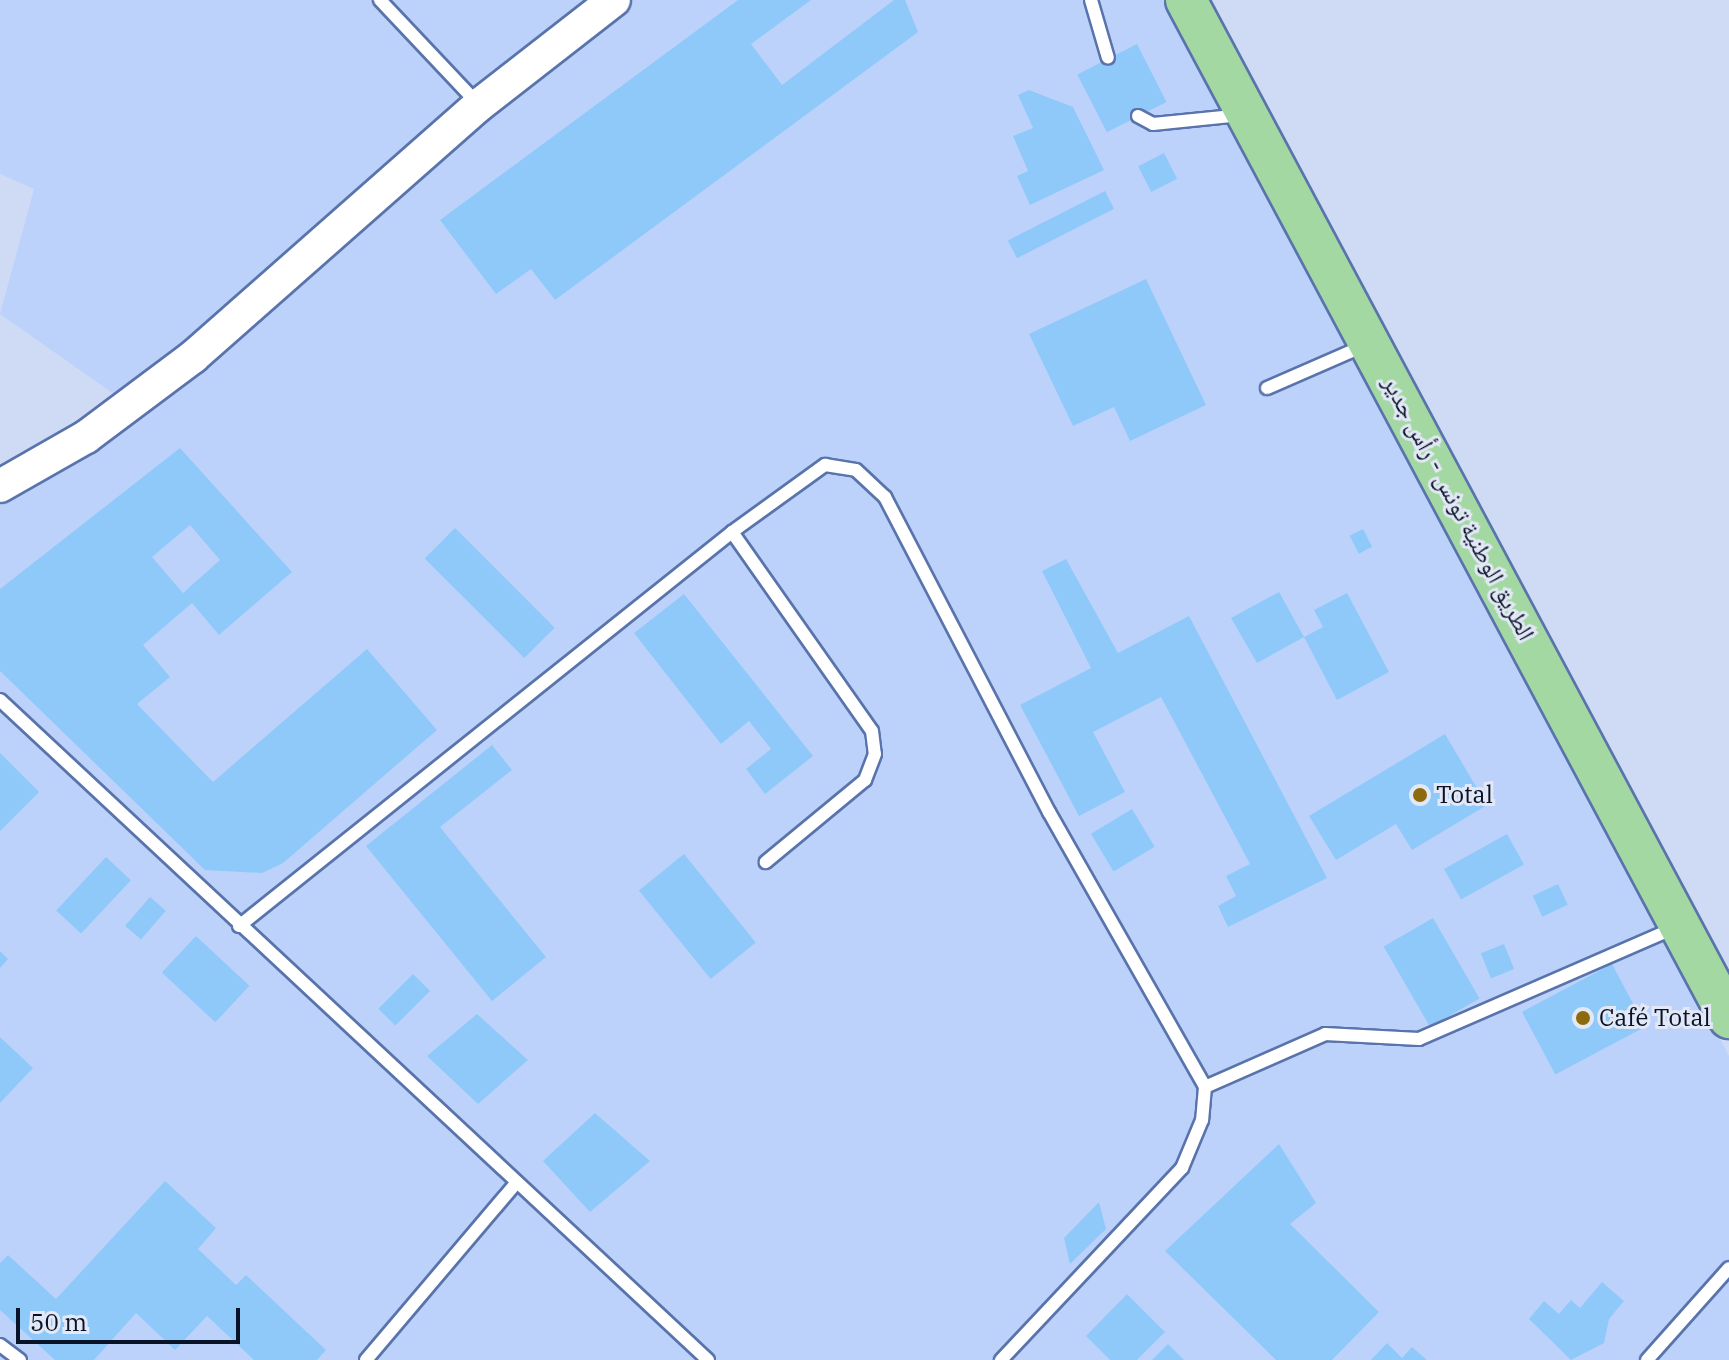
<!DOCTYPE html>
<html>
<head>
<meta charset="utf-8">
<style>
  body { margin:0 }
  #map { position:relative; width:1729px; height:1360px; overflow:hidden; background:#cfdbf4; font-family:"IBM Plex Serif","Noto Naskh Arabic",serif }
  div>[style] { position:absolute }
  .built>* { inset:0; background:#bdd2fb }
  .building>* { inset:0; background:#8fc9f9; transform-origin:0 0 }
  .roads { filter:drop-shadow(2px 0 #5974ac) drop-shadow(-2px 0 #5974ac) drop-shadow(0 2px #5974ac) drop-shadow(0 -2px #5974ac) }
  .service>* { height:12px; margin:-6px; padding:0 6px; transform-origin:6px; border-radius:6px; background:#fff }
  .tertiary>* { height:32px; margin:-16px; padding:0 16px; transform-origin:16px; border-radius:16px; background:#fff }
  .primary>* { height:40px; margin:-20px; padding:0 20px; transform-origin:20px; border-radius:20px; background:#a3d8a3 }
  .dots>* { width:22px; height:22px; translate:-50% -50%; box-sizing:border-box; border:4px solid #e2e8f5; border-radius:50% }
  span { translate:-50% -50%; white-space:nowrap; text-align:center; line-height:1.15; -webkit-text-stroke:6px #e2e8f5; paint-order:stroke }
  .street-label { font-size:24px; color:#091328 }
  .poi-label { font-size:24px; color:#091328 }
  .left { translate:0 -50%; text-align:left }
  .scale { position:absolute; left:16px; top:1308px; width:224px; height:36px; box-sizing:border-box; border:4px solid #091328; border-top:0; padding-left:10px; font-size:24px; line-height:28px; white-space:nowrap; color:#091328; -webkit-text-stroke:6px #e2e8f5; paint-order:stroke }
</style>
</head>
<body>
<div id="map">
  <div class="built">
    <div style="clip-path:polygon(0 0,1171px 0,1729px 1056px,1729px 1360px,0 1360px,0 467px,118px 397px,0 314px,34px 189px,0 174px)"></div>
  </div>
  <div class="building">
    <div style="clip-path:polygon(738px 0,811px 0,751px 44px,782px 85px,894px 0,905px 0,918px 32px,555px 300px,531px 269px,496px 294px,440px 220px)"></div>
    <div style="left:1137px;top:44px;width:65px;height:67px;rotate:63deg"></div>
    <div style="clip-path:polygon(1029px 90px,1073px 107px,1104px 170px,1030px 205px,1017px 176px,1028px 171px,1013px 136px,1033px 128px,1018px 95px)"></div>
    <div style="left:1164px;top:153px;width:29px;height:29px;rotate:63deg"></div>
    <div style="left:1105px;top:191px;width:20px;height:109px;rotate:63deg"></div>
    <div style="clip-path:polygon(1146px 279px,1206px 405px,1130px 441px,1114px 407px,1073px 426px,1029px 334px)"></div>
    <div style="clip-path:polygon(evenodd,180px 448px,292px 572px,219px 635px,192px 603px,143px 645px,170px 677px,137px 704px,213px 782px,367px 649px,437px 730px,283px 863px,262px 873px,205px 870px,0 671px,0 589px,180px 448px,190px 525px,220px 560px,183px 593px,152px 557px,190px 525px)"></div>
    <div style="left:455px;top:528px;width:141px;height:43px;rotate:45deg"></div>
    <div style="left:1363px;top:529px;width:20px;height:15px;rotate:63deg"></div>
    <div style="clip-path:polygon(1066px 559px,1118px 653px,1189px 616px,1327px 878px,1228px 927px,1218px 906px,1236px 896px,1226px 876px,1250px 864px,1161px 697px,1093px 732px,1125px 792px,1079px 816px,1020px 705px,1091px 668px,1042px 571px)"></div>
    <div style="clip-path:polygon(1279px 592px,1304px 637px,1323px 627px,1314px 610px,1347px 593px,1389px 672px,1337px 700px,1304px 637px,1257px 663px,1231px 618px)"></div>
    <div style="clip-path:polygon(684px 594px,813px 756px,765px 794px,746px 769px,771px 749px,749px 721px,721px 744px,634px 633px)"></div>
    <div style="clip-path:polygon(1445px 734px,1487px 805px,1412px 850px,1396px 824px,1336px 860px,1309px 816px)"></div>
    <div style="clip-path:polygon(492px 745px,512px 770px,440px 827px,546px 957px,492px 1001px,366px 846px)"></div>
    <div style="clip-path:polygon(0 753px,39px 792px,0 831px)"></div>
    <div style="left:1132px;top:809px;width:44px;height:48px;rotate:59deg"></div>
    <div style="left:1507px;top:834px;width:35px;height:72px;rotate:61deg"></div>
    <div style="left:684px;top:854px;width:114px;height:58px;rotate:51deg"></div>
    <div style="left:106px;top:857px;width:34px;height:73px;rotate:43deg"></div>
    <div style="left:1558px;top:884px;width:23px;height:28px;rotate:65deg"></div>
    <div style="left:150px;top:897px;width:21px;height:38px;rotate:41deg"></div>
    <div style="left:1433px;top:918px;width:93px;height:57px;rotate:60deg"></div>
    <div style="left:196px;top:936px;width:73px;height:50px;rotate:43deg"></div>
    <div style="left:1504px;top:944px;width:27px;height:25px;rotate:68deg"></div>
    <div style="clip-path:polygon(0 951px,8px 959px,0 968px)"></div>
    <div style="left:1612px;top:964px;width:71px;height:102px;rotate:62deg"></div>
    <div style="left:413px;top:974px;width:24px;height:49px;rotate:45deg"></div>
    <div style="clip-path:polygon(477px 1014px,528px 1060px,478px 1104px,427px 1056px)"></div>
    <div style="clip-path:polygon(0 1037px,33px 1068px,0 1103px)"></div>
    <div style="clip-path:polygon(595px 1113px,650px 1161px,590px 1212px,543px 1161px)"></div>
    <div style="clip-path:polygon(1279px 1144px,1316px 1203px,1290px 1224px,1379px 1312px,1332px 1360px,1276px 1360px,1165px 1251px)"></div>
    <div style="clip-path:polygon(165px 1181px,216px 1228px,198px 1249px,236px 1285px,246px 1275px,326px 1350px,317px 1360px,254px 1360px,207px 1316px,175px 1350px,136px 1313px,94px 1360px,55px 1360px,0 1310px,0 1263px,8px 1255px,56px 1299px)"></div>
    <div style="clip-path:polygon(1099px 1202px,1106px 1229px,1070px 1264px,1064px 1238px)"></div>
    <div style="clip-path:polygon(1602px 1282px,1624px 1301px,1609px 1319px,1604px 1343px,1571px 1360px,1529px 1319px,1544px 1301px,1559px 1314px,1571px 1300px,1580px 1308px)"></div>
    <div style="clip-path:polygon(1127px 1294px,1165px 1332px,1137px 1360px,1110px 1360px,1086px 1336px)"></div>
    <div style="clip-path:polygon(1387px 1343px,1402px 1358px,1412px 1347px,1427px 1360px,1371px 1360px)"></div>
    <div style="clip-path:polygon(1168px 1344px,1184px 1360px,1152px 1360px)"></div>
  </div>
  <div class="roads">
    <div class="service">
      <div style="left:380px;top:0;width:141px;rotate:46.7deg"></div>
      <div style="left:1091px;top:0;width:60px;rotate:73.7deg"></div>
      <div style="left:1138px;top:116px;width:17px;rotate:28deg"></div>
      <div style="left:1153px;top:124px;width:88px;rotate:-5.8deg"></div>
      <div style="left:1267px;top:388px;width:108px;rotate:-23.5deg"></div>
      <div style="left:732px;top:532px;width:243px;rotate:54.9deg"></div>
      <div style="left:872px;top:731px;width:23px;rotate:83deg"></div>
      <div style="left:875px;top:754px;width:28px;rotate:111deg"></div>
      <div style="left:865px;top:780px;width:129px;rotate:140.4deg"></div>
      <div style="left:0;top:700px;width:968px;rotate:42.99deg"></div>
      <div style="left:239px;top:926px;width:631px;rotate:-38.63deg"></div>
      <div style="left:732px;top:532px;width:115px;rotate:-35.8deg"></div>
      <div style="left:825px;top:465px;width:31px;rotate:9deg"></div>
      <div style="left:856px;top:470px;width:40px;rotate:43deg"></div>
      <div style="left:885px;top:497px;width:355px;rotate:62.5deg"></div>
      <div style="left:1049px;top:812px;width:316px;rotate:60.4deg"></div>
      <div style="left:1205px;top:1087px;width:33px;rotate:95deg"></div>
      <div style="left:1202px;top:1120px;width:52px;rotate:112.6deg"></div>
      <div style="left:1182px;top:1168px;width:264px;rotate:133.3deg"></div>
      <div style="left:1205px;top:1087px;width:131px;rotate:-23.8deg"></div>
      <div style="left:1325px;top:1034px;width:94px;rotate:3deg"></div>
      <div style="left:1419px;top:1039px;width:280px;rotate:-23.5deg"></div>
      <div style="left:0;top:1345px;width:25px;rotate:37deg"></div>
      <div style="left:366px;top:1360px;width:233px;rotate:-49.7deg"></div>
      <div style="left:1647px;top:1360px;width:123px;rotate:-48.3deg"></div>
    </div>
    <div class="tertiary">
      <div style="left:0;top:486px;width:99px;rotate:-29.7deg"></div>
      <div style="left:86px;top:437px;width:134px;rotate:-36.8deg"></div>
      <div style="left:193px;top:357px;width:381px;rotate:-41.4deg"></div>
      <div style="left:479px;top:105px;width:171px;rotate:-37.9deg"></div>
    </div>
    <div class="primary">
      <div style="left:1186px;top:0;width:1154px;rotate:61.92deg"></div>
    </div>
  </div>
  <div class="dots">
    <div style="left:1420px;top:795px;background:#8e6a0e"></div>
    <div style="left:1583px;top:1018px;background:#8e6a0e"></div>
  </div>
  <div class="street-label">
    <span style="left:1459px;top:508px;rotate:62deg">الطريق الوطنية تونس - رأس جدير</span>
  </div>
  <div class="poi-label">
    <span class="left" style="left:1436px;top:795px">Total</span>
    <span class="left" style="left:1599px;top:1018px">Café Total</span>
  </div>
  <div class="scale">50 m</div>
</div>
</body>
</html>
